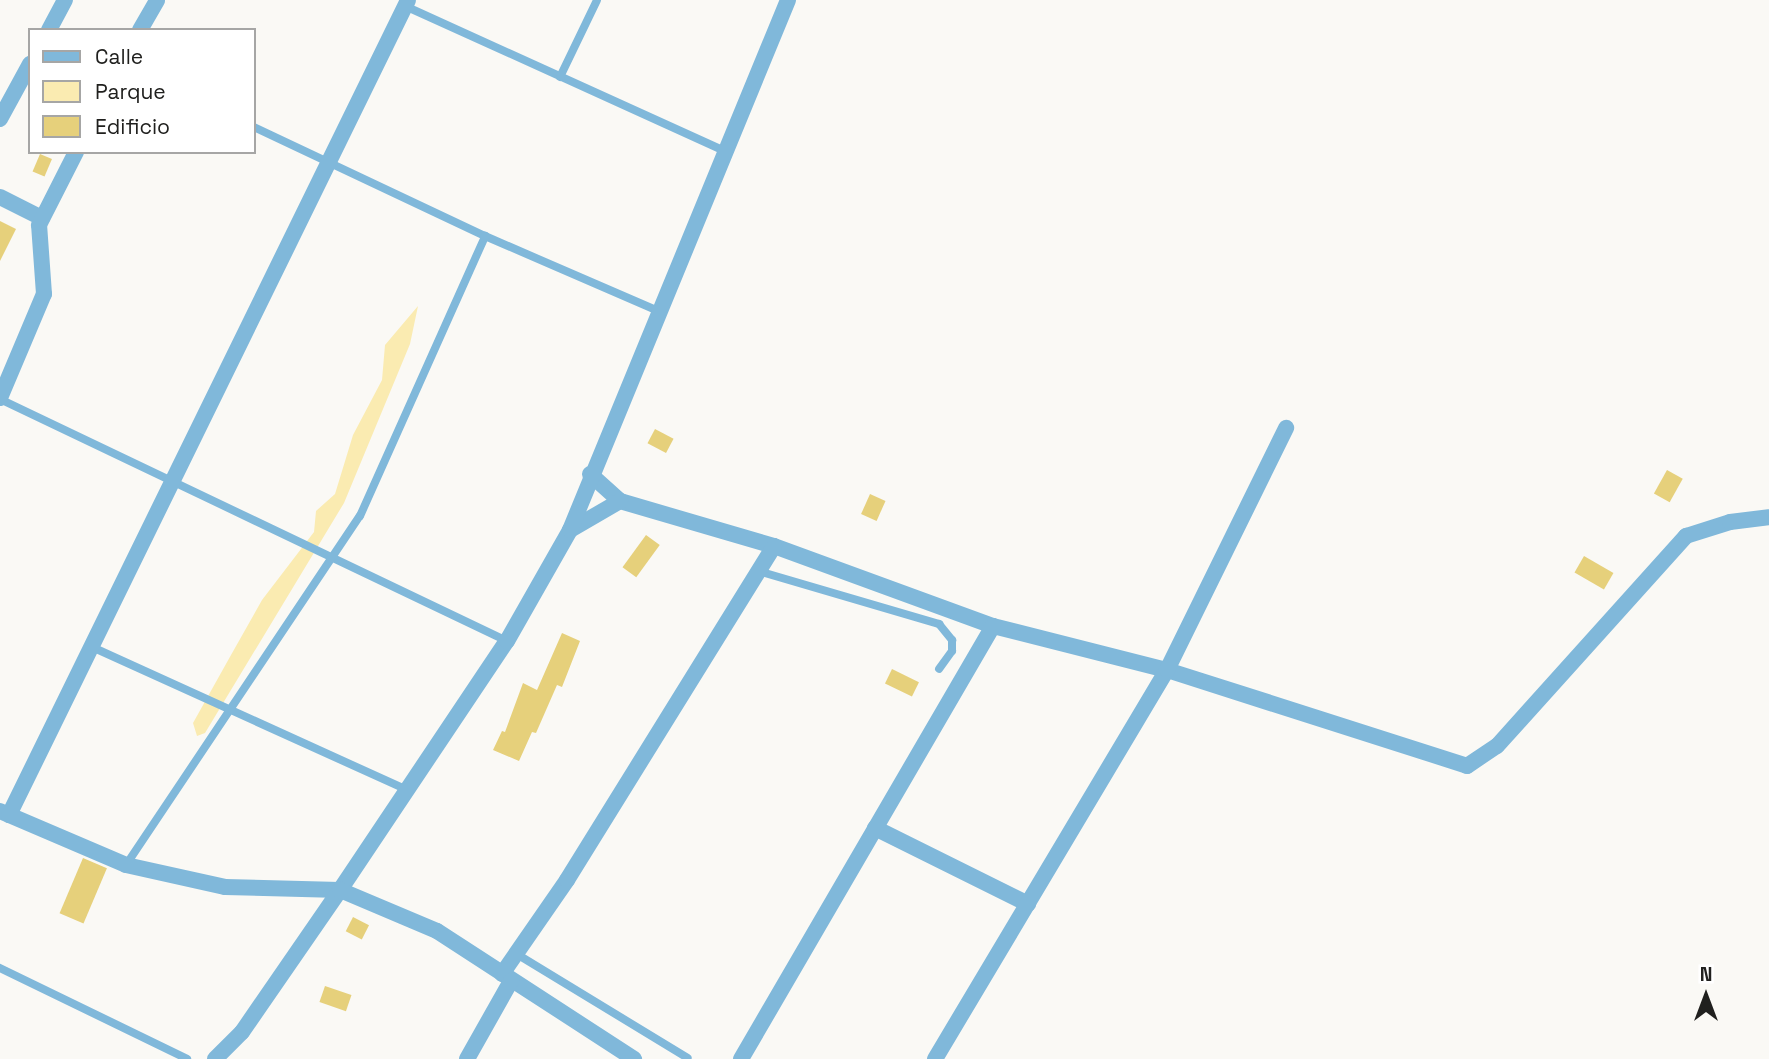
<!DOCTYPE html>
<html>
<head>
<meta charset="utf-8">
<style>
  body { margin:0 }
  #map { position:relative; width:1769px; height:1059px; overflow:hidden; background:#faf9f5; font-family:"Space Grotesk",sans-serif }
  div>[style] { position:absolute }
  .green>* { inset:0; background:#faebb1 }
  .building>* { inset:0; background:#e6d07b; transform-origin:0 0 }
  .lane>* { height:8px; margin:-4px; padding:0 4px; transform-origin:4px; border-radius:4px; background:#80b8da }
  .street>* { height:16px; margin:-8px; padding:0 8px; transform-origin:8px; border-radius:8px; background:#80b8da }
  span { translate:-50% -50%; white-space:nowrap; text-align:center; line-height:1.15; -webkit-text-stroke:5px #fff; paint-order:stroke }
  .legend { position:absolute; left:28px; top:28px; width:228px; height:126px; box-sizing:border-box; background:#fff; border:2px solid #a6a6a5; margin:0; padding:9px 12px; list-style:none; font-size:21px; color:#20201e }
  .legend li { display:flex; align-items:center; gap:14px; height:35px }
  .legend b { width:35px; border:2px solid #a6a6a5 }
  .north { position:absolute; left:1671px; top:961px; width:70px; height:70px; -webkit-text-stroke:5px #fff; paint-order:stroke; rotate:0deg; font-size:19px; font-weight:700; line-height:28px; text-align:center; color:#20201e }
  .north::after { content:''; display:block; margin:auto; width:24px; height:32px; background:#20201e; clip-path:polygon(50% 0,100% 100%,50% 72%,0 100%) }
</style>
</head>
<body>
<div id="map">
  <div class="green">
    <div style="clip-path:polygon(418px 306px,410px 344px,344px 503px,205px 733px,197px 736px,193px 723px,231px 655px,262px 600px,314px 532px,316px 511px,335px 494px,353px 435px,382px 380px,385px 345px)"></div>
  </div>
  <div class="building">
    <div style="left:40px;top:154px;width:13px;height:19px;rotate:23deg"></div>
    <div style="clip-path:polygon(0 221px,16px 229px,0 261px)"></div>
    <div style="left:655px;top:429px;width:21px;height:16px;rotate:28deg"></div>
    <div style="left:1667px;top:470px;width:18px;height:27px;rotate:29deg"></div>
    <div style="left:870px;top:494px;width:17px;height:22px;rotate:24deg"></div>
    <div style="left:646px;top:535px;width:17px;height:40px;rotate:36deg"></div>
    <div style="left:1584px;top:556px;width:34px;height:19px;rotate:30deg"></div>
    <div style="clip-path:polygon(562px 633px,580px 641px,562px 687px,557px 685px,536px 733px,532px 732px,519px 761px,493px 750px,502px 731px,505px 732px,523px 683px,537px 690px)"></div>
    <div style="left:892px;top:669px;width:30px;height:16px;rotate:26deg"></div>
    <div style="left:83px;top:858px;width:26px;height:60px;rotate:23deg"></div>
    <div style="left:353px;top:917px;width:18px;height:16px;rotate:27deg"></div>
    <div style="left:325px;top:986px;width:28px;height:17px;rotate:19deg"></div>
  </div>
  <div class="lane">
    <div style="left:405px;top:6px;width:351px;rotate:24.4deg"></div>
    <div style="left:560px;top:77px;width:85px;rotate:-64.3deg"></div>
    <div style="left:254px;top:127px;width:255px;rotate:25.3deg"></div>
    <div style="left:485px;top:236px;width:192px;rotate:23.4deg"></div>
    <div style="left:0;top:399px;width:562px;rotate:25.52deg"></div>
    <div style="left:758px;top:571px;width:189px;rotate:16.3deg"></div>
    <div style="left:939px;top:624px;width:21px;rotate:51deg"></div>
    <div style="left:952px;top:640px;width:11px;rotate:90deg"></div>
    <div style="left:952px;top:651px;width:22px;rotate:126deg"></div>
    <div style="left:92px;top:647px;width:346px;rotate:24.4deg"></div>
    <div style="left:126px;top:865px;width:420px;rotate:-56.2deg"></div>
    <div style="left:360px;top:516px;width:307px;rotate:-65.9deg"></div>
    <div style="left:515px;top:953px;width:202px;rotate:31.3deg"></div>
    <div style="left:0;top:968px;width:208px;rotate:25.9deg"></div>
  </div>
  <div class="street">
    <div style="left:49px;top:30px;width:34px;rotate:-62deg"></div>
    <div style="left:140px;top:30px;width:34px;rotate:-60deg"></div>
    <div style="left:0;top:119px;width:63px;rotate:-61.4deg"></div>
    <div style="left:0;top:197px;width:47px;rotate:26.6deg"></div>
    <div style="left:0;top:398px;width:113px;rotate:-67.1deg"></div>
    <div style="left:44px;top:294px;width:69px;rotate:-94.1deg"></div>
    <div style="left:39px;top:225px;width:82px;rotate:-63.1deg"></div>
    <div style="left:590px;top:474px;width:40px;rotate:42deg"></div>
    <div style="left:620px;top:501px;width:160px;rotate:16.3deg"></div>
    <div style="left:774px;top:546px;width:233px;rotate:20.1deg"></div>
    <div style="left:993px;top:626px;width:179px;rotate:14.2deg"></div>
    <div style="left:1167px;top:670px;width:315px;rotate:17.7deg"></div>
    <div style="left:1467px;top:766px;width:36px;rotate:-34deg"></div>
    <div style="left:1497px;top:746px;width:283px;rotate:-48deg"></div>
    <div style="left:1686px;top:536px;width:46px;rotate:-17.7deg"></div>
    <div style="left:1730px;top:522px;width:39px;rotate:-7deg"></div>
    <div style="left:570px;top:530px;width:58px;rotate:-30.1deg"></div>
    <div style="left:0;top:811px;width:137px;rotate:23.2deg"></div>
    <div style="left:126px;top:865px;width:101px;rotate:12.5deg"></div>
    <div style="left:225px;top:887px;width:115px;rotate:1.5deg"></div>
    <div style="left:340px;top:890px;width:300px;rotate:-56.2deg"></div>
    <div style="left:507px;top:641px;width:128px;rotate:-60.4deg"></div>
    <div style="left:570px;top:530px;width:573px;rotate:-67.64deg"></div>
    <div style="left:9px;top:815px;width:907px;rotate:-63.91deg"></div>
    <div style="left:875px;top:828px;width:171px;rotate:26.4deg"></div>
    <div style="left:502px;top:974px;width:114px;rotate:-55.3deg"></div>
    <div style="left:567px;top:880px;width:393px;rotate:-58.2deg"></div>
    <div style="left:215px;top:1059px;width:38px;rotate:-45deg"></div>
    <div style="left:242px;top:1032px;width:173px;rotate:-55.4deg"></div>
    <div style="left:340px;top:890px;width:105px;rotate:22.9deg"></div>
    <div style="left:437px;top:931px;width:235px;rotate:33deg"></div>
    <div style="left:467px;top:1059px;width:90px;rotate:-60.6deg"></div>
    <div style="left:741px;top:1059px;width:501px;rotate:-59.8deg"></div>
    <div style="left:935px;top:1059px;width:453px;rotate:-59.2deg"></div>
    <div style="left:1167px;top:670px;width:270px;rotate:-63.8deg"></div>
  </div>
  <ul class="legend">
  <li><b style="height:9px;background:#80b8da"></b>Calle</li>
  <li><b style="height:19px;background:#faebb1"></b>Parque</li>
  <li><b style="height:19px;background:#e6d07b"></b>Edificio</li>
  </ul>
  <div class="north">N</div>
</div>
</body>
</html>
